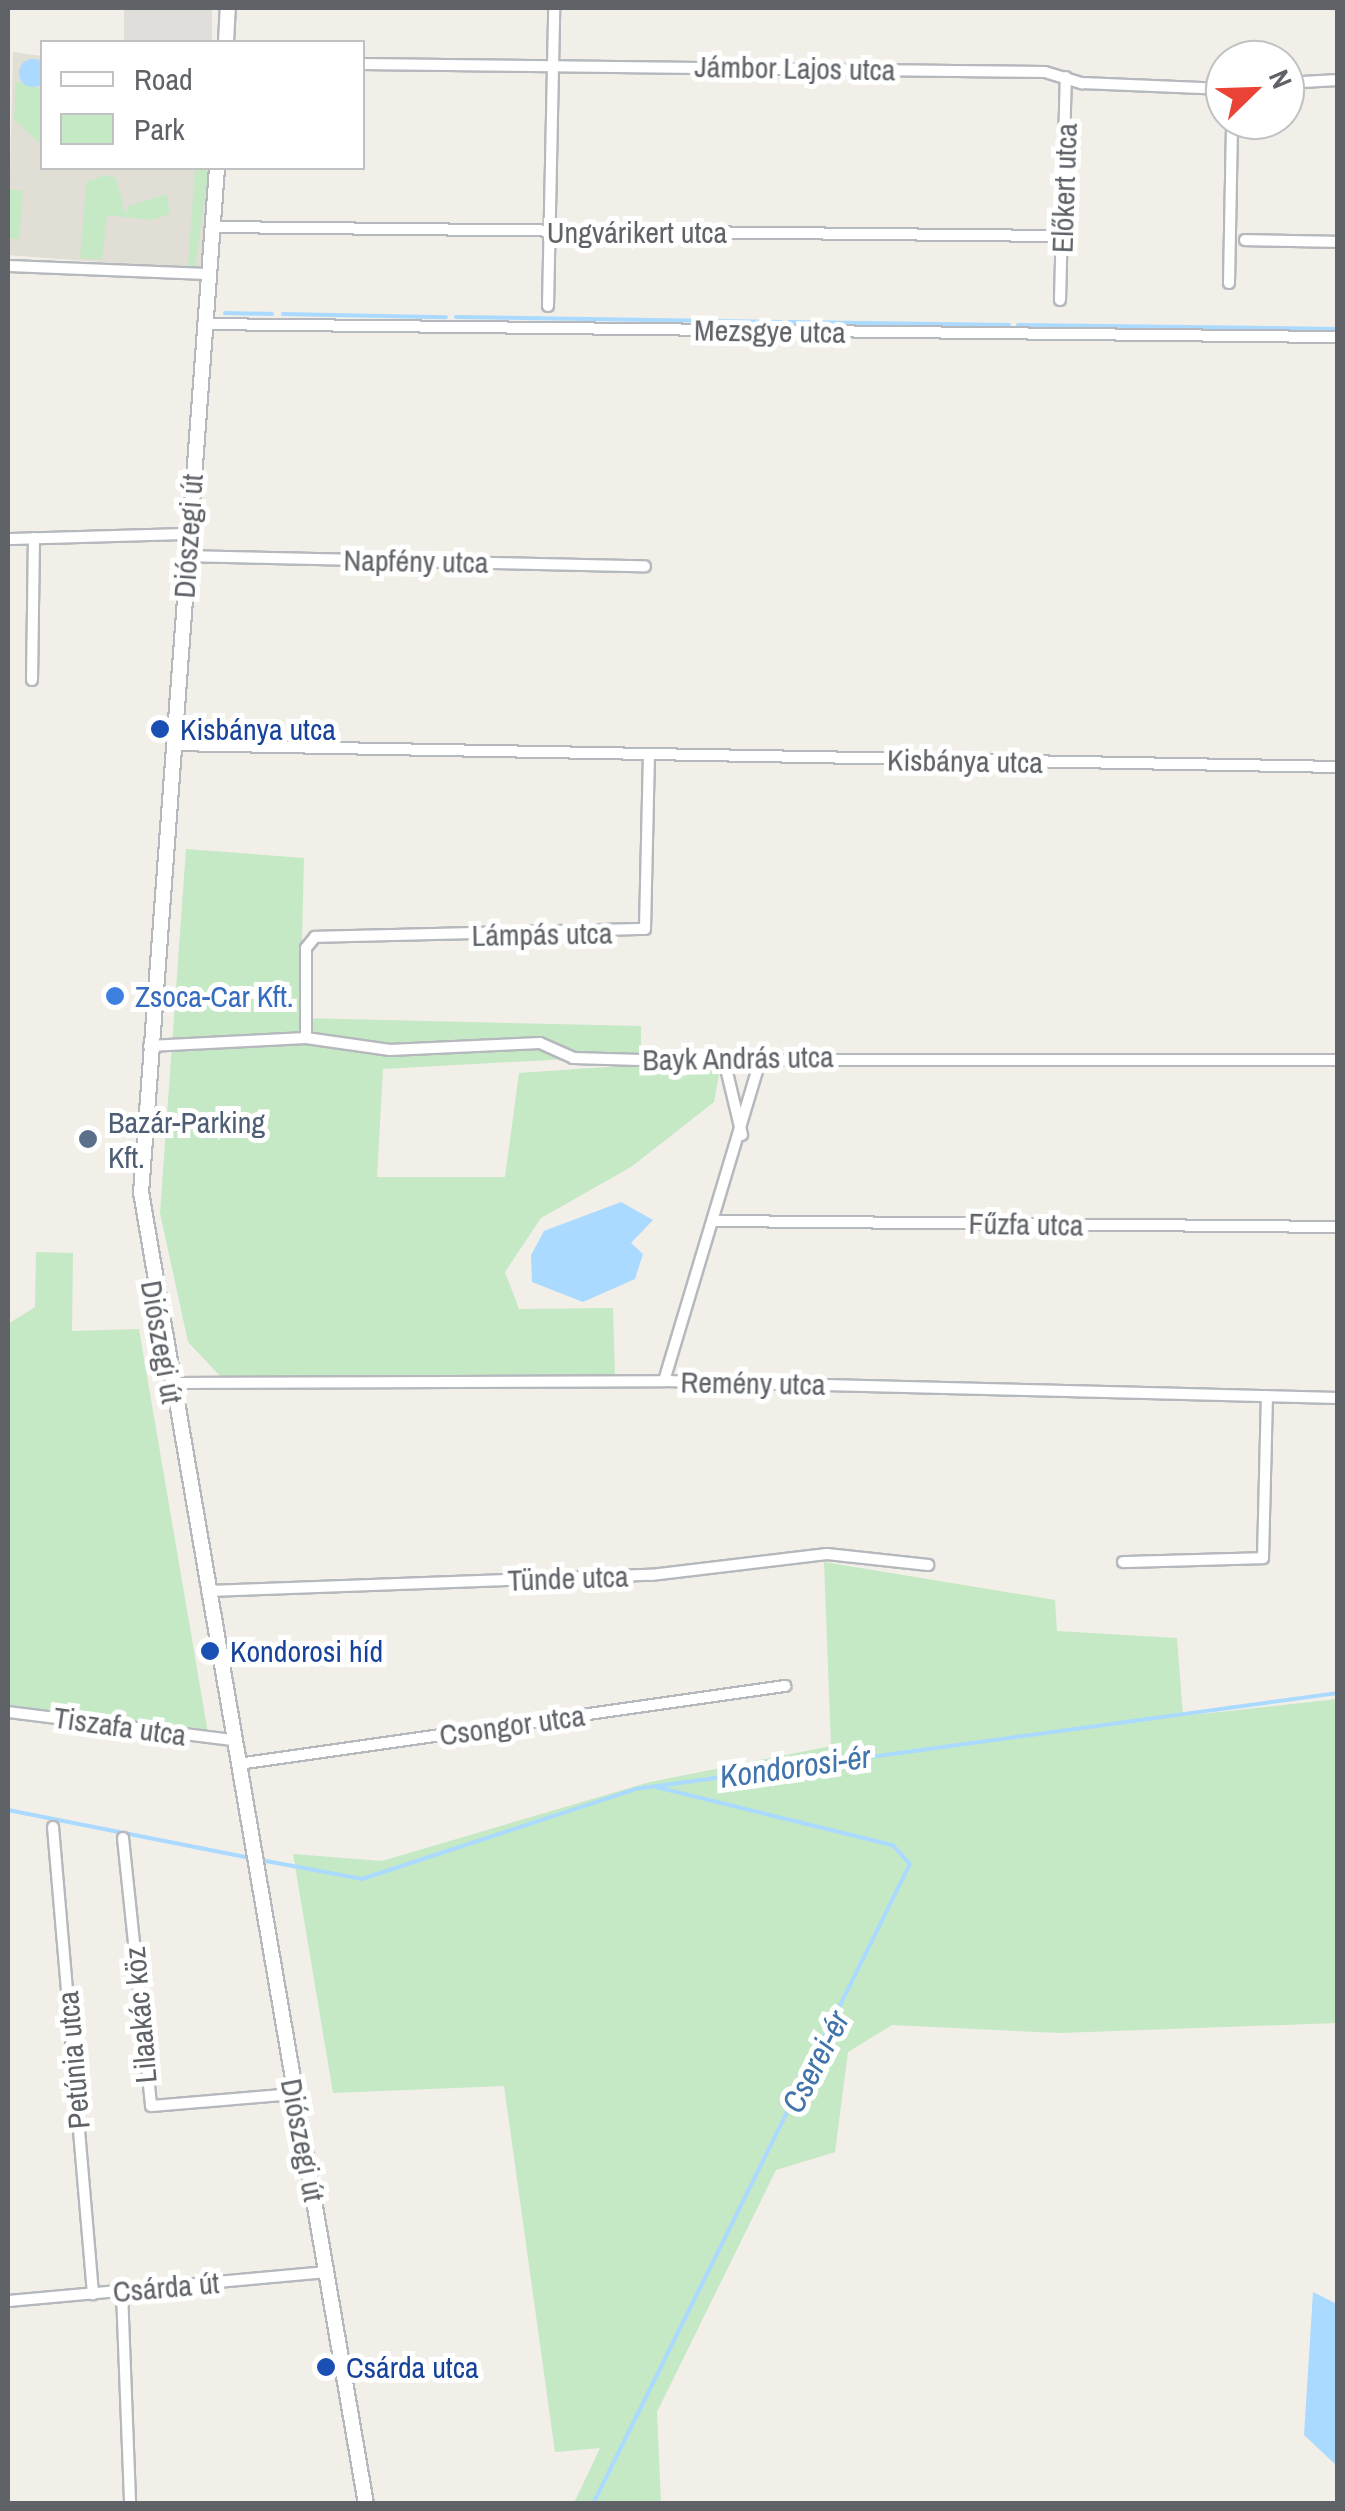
<!DOCTYPE html>
<html>
<head>
<meta charset="utf-8">
<style>
  body { margin:0 }
  #map { position:relative; width:1345px; height:2511px; overflow:hidden; background:#f1efe8; font-family:"Archivo Narrow",sans-serif }
  div>[style] { position:absolute }
  .industrial>* { inset:0; background:#e0deda; transform-origin:0 0 }
  .education>* { inset:0; background:#e1ded6 }
  .green>* { inset:0; background:#c5e8c5 }
  .water>* { inset:0; background:#aadaff }
  .round { border-radius:50% }
  .stream>* { height:4px; margin:-2px; padding:0 2px; transform-origin:2px; border-radius:2px; background:#aadaff }
  .roads { filter:drop-shadow(2px 0 #b5b8bc) drop-shadow(-2px 0 #b5b8bc) drop-shadow(0 2px #b5b8bc) drop-shadow(0 -2px #b5b8bc) }
  .minor>* { height:10px; margin:-5px; padding:0 5px; transform-origin:5px; border-radius:5px; background:#fff }
  .secondary>* { height:14px; margin:-7px; padding:0 7px; transform-origin:7px; border-radius:7px; background:#fff }
  .dots>* { width:28px; height:28px; translate:-50% -50%; box-sizing:border-box; border:5px solid #fff; border-radius:50% }
  span { translate:-50% -50%; white-space:nowrap; text-align:center; line-height:1.15; -webkit-text-stroke:10px #fff; paint-order:stroke }
  .street-label { font-size:30px; color:#5f6368 }
  .transit-label { font-size:30px; color:#164399 }
  .left { translate:0 -50%; text-align:left }
  .shop-label { font-size:30px; color:#366cbe }
  .service-label { font-size:30px; color:#4e5e75 }
  .water-label { font-size:32px; color:#4174aa; font-style:italic }
  .frame { position:absolute; inset:0; border:10px solid #5f6368; pointer-events:none }
  .legend { position:absolute; left:40px; top:40px; width:325px; height:130px; box-sizing:border-box; background:#fff; border:2px solid #bfc1c3; margin:0; padding:12px 18px; list-style:none; font-size:30px; color:#5f6368 }
  .legend li { display:flex; align-items:center; gap:20px; height:50px }
  .legend b { width:50px; border:2px solid #bfc1c3 }
  .north { position:absolute; left:1205px; top:40px; width:100px; height:100px; box-sizing:border-box; background:#fff; border:2px solid #bfc1c3; border-radius:50%; rotate:67deg; font-size:28px; font-weight:700; line-height:40px; text-align:center; color:#5f6368 }
  .north::after { content:''; display:block; margin:auto; width:35px; height:45px; background:#ea4335; clip-path:polygon(50% 0,100% 100%,50% 72%,0 100%) }
</style>
</head>
<body>
<div id="map">
  <div class="industrial">
    <div style="left:124px;top:8px;width:88px;height:34px"></div>
  </div>
  <div class="education">
    <div style="clip-path:polygon(13px 52px,42px 56px,42px 168px,212px 168px,204px 270px,8px 255px)"></div>
  </div>
  <div class="green">
    <div style="clip-path:polygon(16px 81px,42px 89px,42px 146px,14px 119px)"></div>
    <div style="clip-path:polygon(195px 168px,209px 168px,195px 268px,188px 265px)"></div>
    <div style="clip-path:polygon(106px 175px,116px 178px,126px 215px,128px 206px,167px 194px,170px 214px,152px 220px,107px 215px,102px 260px,80px 258px,86px 182px)"></div>
    <div style="clip-path:polygon(8px 189px,23px 191px,19px 239px,8px 238px)"></div>
    <div style="clip-path:polygon(186px 849px,304px 858px,300px 1018px,641px 1026px,641px 1055px,383px 1069px,377px 1177px,505px 1177px,519px 1073px,722px 1059px,714px 1102px,631px 1167px,541px 1218px,505px 1272px,519px 1309px,613px 1308px,615px 1378px,222px 1378px,188px 1342px,160px 1213px)"></div>
    <div style="clip-path:polygon(36px 1252px,73px 1253px,72px 1331px,139px 1329px,208px 1733px,8px 1710px,8px 1324px,35px 1307px)"></div>
    <div style="clip-path:polygon(824px 1562px,1055px 1600px,1057px 1631px,1177px 1638px,1183px 1716px,1337px 1699px,1337px 2023px,1060px 2033px,892px 2025px,848px 2052px,835px 2152px,776px 2170px,657px 2412px,661px 2503px,574px 2503px,600px 2448px,555px 2452px,504px 2086px,333px 2093px,293px 1854px,382px 1861px,650px 1782px,831px 1746px)"></div>
  </div>
  <div class="water">
    <div class="round" style="left:19px;top:59px;width:28px;height:28px"></div>
    <div style="clip-path:polygon(621px 1202px,653px 1220px,631px 1243px,643px 1254px,635px 1279px,583px 1302px,532px 1282px,531px 1255px,544px 1231px)"></div>
    <div style="clip-path:polygon(1313px 2292px,1337px 2304px,1337px 2466px,1304px 2435px)"></div>
  </div>
  <div class="stream">
    <div style="left:225px;top:313px;width:47px;rotate:1.2deg"></div>
    <div style="left:283px;top:314px;width:163px;rotate:1.1deg"></div>
    <div style="left:456px;top:317px;width:325px;rotate:0.9deg"></div>
    <div style="left:789px;top:322px;width:220px;rotate:0.8deg"></div>
    <div style="left:1018px;top:325px;width:320px;rotate:0.7deg"></div>
    <div style="left:8px;top:1810px;width:242px;rotate:11.2deg"></div>
    <div style="left:266px;top:1861px;width:98px;rotate:10.6deg"></div>
    <div style="left:362px;top:1879px;width:287px;rotate:-18.2deg"></div>
    <div style="left:635px;top:1789px;width:710px;rotate:-7.78deg"></div>
    <div style="left:593px;top:2504px;width:714px;rotate:-63.65deg"></div>
    <div style="left:910px;top:1864px;width:26px;rotate:-133deg"></div>
    <div style="left:892px;top:1845px;width:244px;rotate:-166.2deg"></div>
  </div>
  <div class="roads">
    <div class="minor">
      <div style="left:362px;top:64px;width:683px;rotate:0.67deg"></div>
      <div style="left:1045px;top:72px;width:39px;rotate:17deg"></div>
      <div style="left:1082px;top:83px;width:143px;rotate:2.4deg"></div>
      <div style="left:1285px;top:83px;width:53px;rotate:-3.2deg"></div>
      <div style="left:212px;top:227px;width:850px;rotate:0.61deg"></div>
      <div style="left:1245px;top:240px;width:93px;rotate:1.2deg"></div>
      <div style="left:8px;top:266px;width:200px;rotate:2.3deg"></div>
      <div style="left:1229px;top:283px;width:163px;rotate:-88.9deg"></div>
      <div style="left:1060px;top:300px;width:223px;rotate:-88.5deg"></div>
      <div style="left:548px;top:306px;width:298px;rotate:-88.8deg"></div>
      <div style="left:203px;top:324px;width:1135px;rotate:0.66deg"></div>
      <div style="left:8px;top:539px;width:180px;rotate:-1.6deg"></div>
      <div style="left:187px;top:556px;width:458px;rotate:1.3deg"></div>
      <div style="left:32px;top:680px;width:142px;rotate:-89.2deg"></div>
      <div style="left:172px;top:745px;width:1166px;rotate:1.08deg"></div>
      <div style="left:306px;top:1038px;width:90px;rotate:-90deg"></div>
      <div style="left:306px;top:948px;width:14px;rotate:-51deg"></div>
      <div style="left:315px;top:937px;width:330px;rotate:-1.4deg"></div>
      <div style="left:645px;top:929px;width:175px;rotate:-88.7deg"></div>
      <div style="left:149px;top:1046px;width:157px;rotate:-2.9deg"></div>
      <div style="left:306px;top:1038px;width:85px;rotate:8.1deg"></div>
      <div style="left:390px;top:1050px;width:150px;rotate:-2.7deg"></div>
      <div style="left:540px;top:1043px;width:36px;rotate:24deg"></div>
      <div style="left:573px;top:1058px;width:68px;rotate:1.7deg"></div>
      <div style="left:641px;top:1060px;width:697px"></div>
      <div style="left:724px;top:1060px;width:77px;rotate:76.5deg"></div>
      <div style="left:715px;top:1221px;width:623px;rotate:0.55deg"></div>
      <div style="left:664px;top:1381px;width:341px;rotate:-73.3deg"></div>
      <div style="left:170px;top:1383px;width:494px;rotate:-0.2deg"></div>
      <div style="left:664px;top:1381px;width:674px;rotate:1.44deg"></div>
      <div style="left:1123px;top:1562px;width:140px;rotate:-1.6deg"></div>
      <div style="left:1263px;top:1558px;width:162px;rotate:-88.6deg"></div>
      <div style="left:207px;top:1591px;width:444px;rotate:-2.1deg"></div>
      <div style="left:651px;top:1575px;width:177px;rotate:-6.8deg"></div>
      <div style="left:827px;top:1554px;width:102px;rotate:6.2deg"></div>
      <div style="left:8px;top:1712px;width:227px;rotate:7.1deg"></div>
      <div style="left:238px;top:1764px;width:553px;rotate:-8.12deg"></div>
      <div style="left:53px;top:1827px;width:469px;rotate:85.1deg"></div>
      <div style="left:123px;top:1838px;width:269px;rotate:84deg"></div>
      <div style="left:151px;top:2106px;width:144px;rotate:-4.8deg"></div>
      <div style="left:122px;top:2292px;width:212px;rotate:87.8deg"></div>
      <div style="left:8px;top:2301px;width:318px;rotate:-5.2deg"></div>
    </div>
    <div class="secondary">
      <div style="left:226px;top:42px;width:34px;rotate:-87deg"></div>
      <div style="left:217px;top:168px;width:1027px;rotate:94.24deg"></div>
      <div style="left:141px;top:1192px;width:1331px;rotate:80.27deg"></div>
    </div>
  </div>
  <div class="dots">
    <div style="left:160px;top:729px;background:#1a4fb4"></div>
    <div style="left:115px;top:996px;background:#3f7fe0"></div>
    <div style="left:88px;top:1139px;background:#5c6f8a"></div>
    <div style="left:210px;top:1651px;background:#1a4fb4"></div>
    <div style="left:326px;top:2367px;background:#1a4fb4"></div>
  </div>
  <div class="street-label">
    <span style="left:795px;top:68px;rotate:1deg">Jámbor Lajos utca</span>
    <span style="left:1064px;top:188px;rotate:-88deg">Előkert utca</span>
    <span style="left:637px;top:232px">Ungvárikert utca</span>
    <span style="left:770px;top:331px;rotate:1deg">Mezsgye utca</span>
    <span style="left:188px;top:536px;rotate:-86deg">Diószegi út</span>
    <span style="left:416px;top:561px;rotate:1deg">Napfény utca</span>
    <span style="left:965px;top:761px;rotate:1deg">Kisbánya utca</span>
    <span style="left:542px;top:934px;rotate:-1deg">Lámpás utca</span>
    <span style="left:738px;top:1058px;rotate:-1deg">Bayk András utca</span>
    <span style="left:1026px;top:1224px;rotate:1deg">Fűzfa utca</span>
    <span style="left:162px;top:1342px;rotate:80deg">Diószegi út</span>
    <span style="left:753px;top:1383px;rotate:1deg">Remény utca</span>
    <span style="left:568px;top:1578px;rotate:-2deg">Tünde utca</span>
    <span style="left:512px;top:1725px;rotate:-8deg">Csongor utca</span>
    <span style="left:120px;top:1726px;rotate:8deg">Tiszafa utca</span>
    <span style="left:140px;top:2015px;rotate:-95deg">Lilaakác köz</span>
    <span style="left:73px;top:2060px;rotate:-95deg">Petúnia utca</span>
    <span style="left:303px;top:2140px;rotate:79deg">Diószegi út</span>
    <span style="left:166px;top:2287px;rotate:-5deg">Csárda út</span>
  </div>
  <div class="transit-label">
    <span class="left" style="left:180px;top:729px">Kisbánya utca</span>
    <span class="left" style="left:230px;top:1651px">Kondorosi híd</span>
    <span class="left" style="left:346px;top:2367px">Csárda utca</span>
  </div>
  <div class="shop-label">
    <span class="left" style="left:135px;top:996px">Zsoca-Car Kft.</span>
  </div>
  <div class="service-label">
    <span class="left" style="left:108px;top:1139px">Bazár-Parking<br>Kft.</span>
  </div>
  <div class="water-label">
    <span style="left:795px;top:1767px;rotate:-8deg">Kondorosi-ér</span>
    <span style="left:816px;top:2062px;rotate:-63deg">Cserei-ér</span>
  </div>
  <div class="frame"></div>
  <ul class="legend">
  <li><b style="height:12px;background:#fff"></b>Road</li>
  <li><b style="height:28px;background:#c5e8c5"></b>Park</li>
  </ul>
  <div class="north">N</div>
</div>
</body>
</html>
